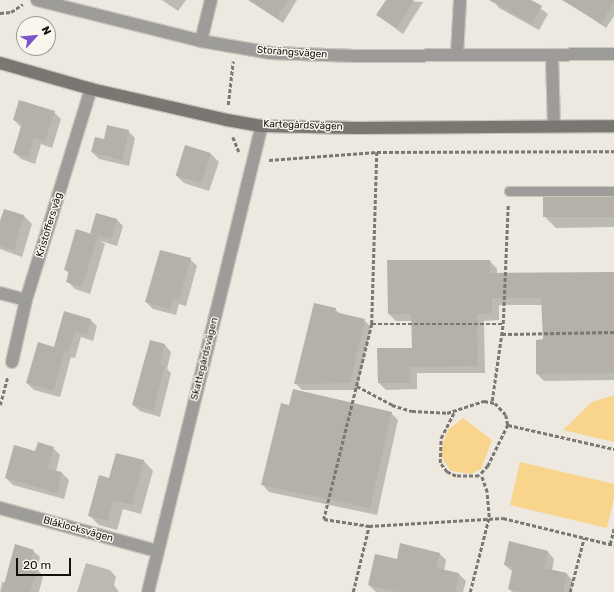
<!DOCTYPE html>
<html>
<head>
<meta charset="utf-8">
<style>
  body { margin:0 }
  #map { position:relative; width:614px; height:592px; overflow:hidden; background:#ede9e0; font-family:Rubik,sans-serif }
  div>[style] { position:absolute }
  .green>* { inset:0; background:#f8d48c }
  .shadow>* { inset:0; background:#0003 }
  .building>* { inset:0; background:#b5b1a8; transform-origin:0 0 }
  .path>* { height:2.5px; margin-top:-1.25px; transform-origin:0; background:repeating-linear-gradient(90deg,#7b7873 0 4px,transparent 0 6px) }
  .roads { filter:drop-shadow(1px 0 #cac6be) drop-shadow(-1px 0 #cac6be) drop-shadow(0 1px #cac6be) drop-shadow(0 -1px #cac6be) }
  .lane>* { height:9px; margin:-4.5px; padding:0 4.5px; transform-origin:4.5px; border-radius:4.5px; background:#9e9c99 }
  .street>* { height:12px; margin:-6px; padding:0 6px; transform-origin:6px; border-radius:6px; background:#9e9c99 }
  .secondary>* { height:12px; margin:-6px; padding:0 6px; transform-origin:6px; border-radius:6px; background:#7a7772 }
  span { translate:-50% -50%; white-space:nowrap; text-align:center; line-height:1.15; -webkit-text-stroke:3px #fbf6ed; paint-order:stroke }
  .street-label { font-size:10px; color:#12110e }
  .north { position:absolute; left:16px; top:16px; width:40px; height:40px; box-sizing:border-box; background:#fbf6ed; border:1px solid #9e9a94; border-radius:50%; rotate:63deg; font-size:11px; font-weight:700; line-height:16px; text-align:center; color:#12110e }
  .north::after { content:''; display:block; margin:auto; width:14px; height:18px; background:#7a53cd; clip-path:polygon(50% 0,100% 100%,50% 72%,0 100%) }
  .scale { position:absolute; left:16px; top:558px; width:55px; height:18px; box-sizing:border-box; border:2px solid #12110e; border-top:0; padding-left:5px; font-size:12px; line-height:14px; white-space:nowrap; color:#12110e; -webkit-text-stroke:3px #fbf6ed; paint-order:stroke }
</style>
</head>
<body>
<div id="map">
  <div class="green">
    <div style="clip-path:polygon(614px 395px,614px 442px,563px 430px,592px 402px)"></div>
    <div style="clip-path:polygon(463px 418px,492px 440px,481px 469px,471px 474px,451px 471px,442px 458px,441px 449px,448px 430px)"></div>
    <div style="clip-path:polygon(520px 462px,614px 484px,614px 498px,607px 528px,510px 505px)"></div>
  </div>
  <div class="shadow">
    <div style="clip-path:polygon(162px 0,186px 0,178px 11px)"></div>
    <div style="clip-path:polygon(249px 0,297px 0,283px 23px)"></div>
    <div style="clip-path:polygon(387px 0,423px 2px,403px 34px,377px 15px)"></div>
    <div style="clip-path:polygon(493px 0,529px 0,548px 14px,539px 30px,499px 8px)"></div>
    <div style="clip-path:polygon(582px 0,614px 0,614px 16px,606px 28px,577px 8px)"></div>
    <div style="clip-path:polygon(54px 112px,61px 119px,52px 148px,41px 144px,35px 164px,21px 159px,14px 152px,21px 127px,14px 120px)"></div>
    <div style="clip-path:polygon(128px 131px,135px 138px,129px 166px,99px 159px,92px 152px,105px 140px)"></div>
    <div style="clip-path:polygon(186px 146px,211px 154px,219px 162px,209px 191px,184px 183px,177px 176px)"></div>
    <div style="clip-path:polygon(614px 196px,614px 227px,556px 228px,544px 216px,544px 198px)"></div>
    <div style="clip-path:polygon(4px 210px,24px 216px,32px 224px,22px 257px,0 249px,0 225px)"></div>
    <div style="clip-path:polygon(117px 220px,123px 226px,117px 246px,101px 241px,105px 244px,90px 294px,75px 289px,67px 281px,69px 274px,65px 269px,94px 236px,91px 233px)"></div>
    <div style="clip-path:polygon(190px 259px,197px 266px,186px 306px,179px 304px,176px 315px,153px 309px,146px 302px)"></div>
    <div style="clip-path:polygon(490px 261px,497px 269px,497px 274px,614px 273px,614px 380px,544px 381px,537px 374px,544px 340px,542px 305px,499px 305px,499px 320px,484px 321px,485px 373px,417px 373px,417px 389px,386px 390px,379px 383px,413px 349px,412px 321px,396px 321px,389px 314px)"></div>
    <div style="clip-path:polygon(335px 309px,341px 315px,364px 320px,371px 327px,357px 390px,302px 390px,296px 384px)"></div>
    <div style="clip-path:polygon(65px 312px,91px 320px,97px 326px,93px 341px,81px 337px,75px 358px,71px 357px,60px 397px,34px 390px,27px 383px,55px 348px)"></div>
    <div style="clip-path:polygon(151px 342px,165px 345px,171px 352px,167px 369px,171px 373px,160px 417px,140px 411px,133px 405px)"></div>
    <div style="clip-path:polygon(290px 406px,391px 413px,398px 420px,377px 515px,269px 492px,262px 484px)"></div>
    <div style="clip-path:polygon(53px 448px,60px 455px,56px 472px,62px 473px,69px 480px,64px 499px,13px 485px,6px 478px,36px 452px)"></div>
    <div style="clip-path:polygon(144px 461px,153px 471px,141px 514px,123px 509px,117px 530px,99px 525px,89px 515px,110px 479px)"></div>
    <div style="clip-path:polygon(510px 543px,548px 552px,554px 559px,552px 571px,567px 574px,573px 581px,571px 592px,512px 592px,509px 589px,513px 572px,505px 565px)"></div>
    <div style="clip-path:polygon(33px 551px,40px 557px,37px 569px,43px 576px,39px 592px,0 592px,2px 582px,5px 583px)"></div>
    <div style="clip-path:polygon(439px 553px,446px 560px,444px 571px,459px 574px,466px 581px,463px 592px,376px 592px,369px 585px,397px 560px)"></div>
    <div style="clip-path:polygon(86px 563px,110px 570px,116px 577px,114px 585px,119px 592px,77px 592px)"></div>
  </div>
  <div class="building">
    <div style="clip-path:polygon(248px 0,288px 0,277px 18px)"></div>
    <div style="clip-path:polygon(386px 0,414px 0,397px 28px,376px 15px)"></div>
    <div style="clip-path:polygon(489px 0,531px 0,542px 6px,532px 24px)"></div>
    <div style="clip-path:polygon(562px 0,614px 0,614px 2px,601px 24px)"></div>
    <div style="clip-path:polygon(19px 100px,55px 111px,45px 141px,34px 138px,28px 157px,13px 153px,22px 123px,13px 120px)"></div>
    <div style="clip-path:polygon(107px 125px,129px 130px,122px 160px,91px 152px,95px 137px,104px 139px)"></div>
    <div style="left:185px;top:145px;width:27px;height:32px;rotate:17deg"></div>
    <div style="left:543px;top:197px;width:71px;height:20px"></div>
    <div style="clip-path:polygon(4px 209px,24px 215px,14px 250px,0 246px,0 221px)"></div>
    <div style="left:96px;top:213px;width:22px;height:21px;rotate:16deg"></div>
    <div style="clip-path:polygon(76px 229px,98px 236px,82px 287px,66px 282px,69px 271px,64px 270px)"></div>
    <div style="clip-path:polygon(160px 250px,191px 258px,179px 300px,173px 298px,170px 309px,145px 302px)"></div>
    <div style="clip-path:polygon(387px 260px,490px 260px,490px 273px,614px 272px,614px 373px,536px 374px,536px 340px,543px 339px,541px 298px,492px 298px,492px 313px,477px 314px,478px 366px,410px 367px,411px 383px,378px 383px,377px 348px,412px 348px,411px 314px,388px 314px)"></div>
    <div style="clip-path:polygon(314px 303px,336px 308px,335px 312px,365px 319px,350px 383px,294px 384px)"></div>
    <div style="clip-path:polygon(64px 311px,91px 319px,87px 335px,75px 331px,69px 352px,65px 351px,53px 391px,26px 383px,38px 342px,54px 347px)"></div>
    <div style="clip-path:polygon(150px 340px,165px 344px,160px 365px,165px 366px,153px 411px,132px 405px)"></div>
    <div style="clip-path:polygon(293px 389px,392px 412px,370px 508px,261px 485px,281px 403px,289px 405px)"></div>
    <div style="clip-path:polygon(38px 442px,54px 447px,48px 469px,62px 472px,57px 493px,5px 478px,14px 445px,35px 451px)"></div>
    <div style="clip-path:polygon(116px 453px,144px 460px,132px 505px,113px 500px,108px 521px,88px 516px,99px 475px,109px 478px)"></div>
    <div style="clip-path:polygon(509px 541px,548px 551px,544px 568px,567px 573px,563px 592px,520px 592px,508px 589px,513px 567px,504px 565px)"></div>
    <div style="clip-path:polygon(400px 543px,440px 553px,436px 568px,459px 573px,455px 592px,398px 592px,368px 585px,375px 554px,397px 559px)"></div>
    <div style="clip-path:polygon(15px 544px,34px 550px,29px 566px,37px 568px,30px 592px,2px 592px)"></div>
  </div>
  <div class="path">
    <div style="left:0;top:13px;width:11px;rotate:-5deg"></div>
    <div style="left:11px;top:12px;width:14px;rotate:-34deg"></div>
    <div style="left:228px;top:105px;width:44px;rotate:-83.5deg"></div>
    <div style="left:233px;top:137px;width:16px;rotate:68deg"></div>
    <div style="left:377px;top:152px;width:172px;rotate:91.7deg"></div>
    <div style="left:372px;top:324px;width:201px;rotate:103.8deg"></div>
    <div style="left:324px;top:519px;width:46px;rotate:8.8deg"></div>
    <div style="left:369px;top:526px;width:134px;rotate:-3.4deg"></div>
    <div style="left:503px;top:518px;width:114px;rotate:13.7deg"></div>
    <div style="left:269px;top:160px;width:108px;rotate:-4.2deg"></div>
    <div style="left:377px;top:152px;width:237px;rotate:-0.2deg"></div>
    <div style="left:372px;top:324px;width:131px"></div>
    <div style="left:502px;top:334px;width:112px;rotate:-1deg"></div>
    <div style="left:357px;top:386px;width:40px;rotate:28deg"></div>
    <div style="left:392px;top:405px;width:21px;rotate:17deg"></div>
    <div style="left:412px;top:411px;width:35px;rotate:3deg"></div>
    <div style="left:447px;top:413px;width:39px;rotate:-18deg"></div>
    <div style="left:484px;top:401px;width:11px;rotate:10deg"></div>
    <div style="left:495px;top:403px;width:16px;rotate:47deg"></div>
    <div style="left:506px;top:415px;width:10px;rotate:79deg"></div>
    <div style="left:508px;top:425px;width:46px;rotate:116deg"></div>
    <div style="left:488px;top:466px;width:13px;rotate:132deg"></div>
    <div style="left:479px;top:476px;width:23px;rotate:180deg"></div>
    <div style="left:456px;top:476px;width:10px;rotate:-156deg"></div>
    <div style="left:447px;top:472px;width:11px;rotate:-128deg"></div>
    <div style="left:440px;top:463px;width:25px;rotate:-88deg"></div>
    <div style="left:441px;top:438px;width:29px;rotate:-63deg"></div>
    <div style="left:492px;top:401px;width:78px;rotate:-81.9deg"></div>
    <div style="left:503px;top:324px;width:120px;rotate:-87.6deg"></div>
    <div style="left:0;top:405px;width:30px;rotate:-75deg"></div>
    <div style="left:508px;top:425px;width:109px;rotate:12.8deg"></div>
    <div style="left:610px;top:544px;width:16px;rotate:-76deg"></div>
    <div style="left:353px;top:592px;width:68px;rotate:-76.4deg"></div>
    <div style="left:470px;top:592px;width:77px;rotate:-75.8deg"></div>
    <div style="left:489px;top:517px;width:25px;rotate:-95deg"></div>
    <div style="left:487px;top:492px;width:18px;rotate:-109deg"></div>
    <div style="left:570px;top:592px;width:56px;rotate:-75.5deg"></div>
  </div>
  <div class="roads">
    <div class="lane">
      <div style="left:509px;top:191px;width:105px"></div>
    </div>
    <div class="street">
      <div style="left:37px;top:0;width:169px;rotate:14deg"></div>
      <div style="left:201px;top:41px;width:71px;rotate:9.7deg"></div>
      <div style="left:271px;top:53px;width:84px;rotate:2deg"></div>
      <div style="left:355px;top:56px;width:259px;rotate:-0.4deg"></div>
      <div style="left:201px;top:41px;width:42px;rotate:-76.3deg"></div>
      <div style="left:457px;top:54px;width:54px;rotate:-86.8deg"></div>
      <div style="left:552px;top:55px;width:70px;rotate:88.4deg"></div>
      <div style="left:0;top:293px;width:27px;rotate:15deg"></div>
      <div style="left:12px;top:362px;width:64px;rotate:-77.3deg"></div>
      <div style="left:26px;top:300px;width:221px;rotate:-72.9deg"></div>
      <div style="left:0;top:508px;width:163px;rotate:15.3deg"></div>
      <div style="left:148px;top:592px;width:480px;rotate:-76.3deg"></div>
    </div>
    <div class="secondary">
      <div style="left:0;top:63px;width:95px;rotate:15.9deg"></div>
      <div style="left:91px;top:89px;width:139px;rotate:12.8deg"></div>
      <div style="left:227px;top:120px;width:36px;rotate:10deg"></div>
      <div style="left:262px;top:126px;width:94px;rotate:1.2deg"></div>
      <div style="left:356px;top:128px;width:258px;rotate:-0.4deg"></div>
    </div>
  </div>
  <div class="street-label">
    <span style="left:292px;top:53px;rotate:4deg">Storängsvägen</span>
    <span style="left:303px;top:126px;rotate:2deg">Kartegårdsvägen</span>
    <span style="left:50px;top:225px;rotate:-73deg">Kristoffers väg</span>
    <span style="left:205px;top:359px;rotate:-76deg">Skattegårdsvägen</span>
    <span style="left:78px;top:530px;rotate:15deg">Blåklocksvägen</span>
  </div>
  <div class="north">N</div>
  <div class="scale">20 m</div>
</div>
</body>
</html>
